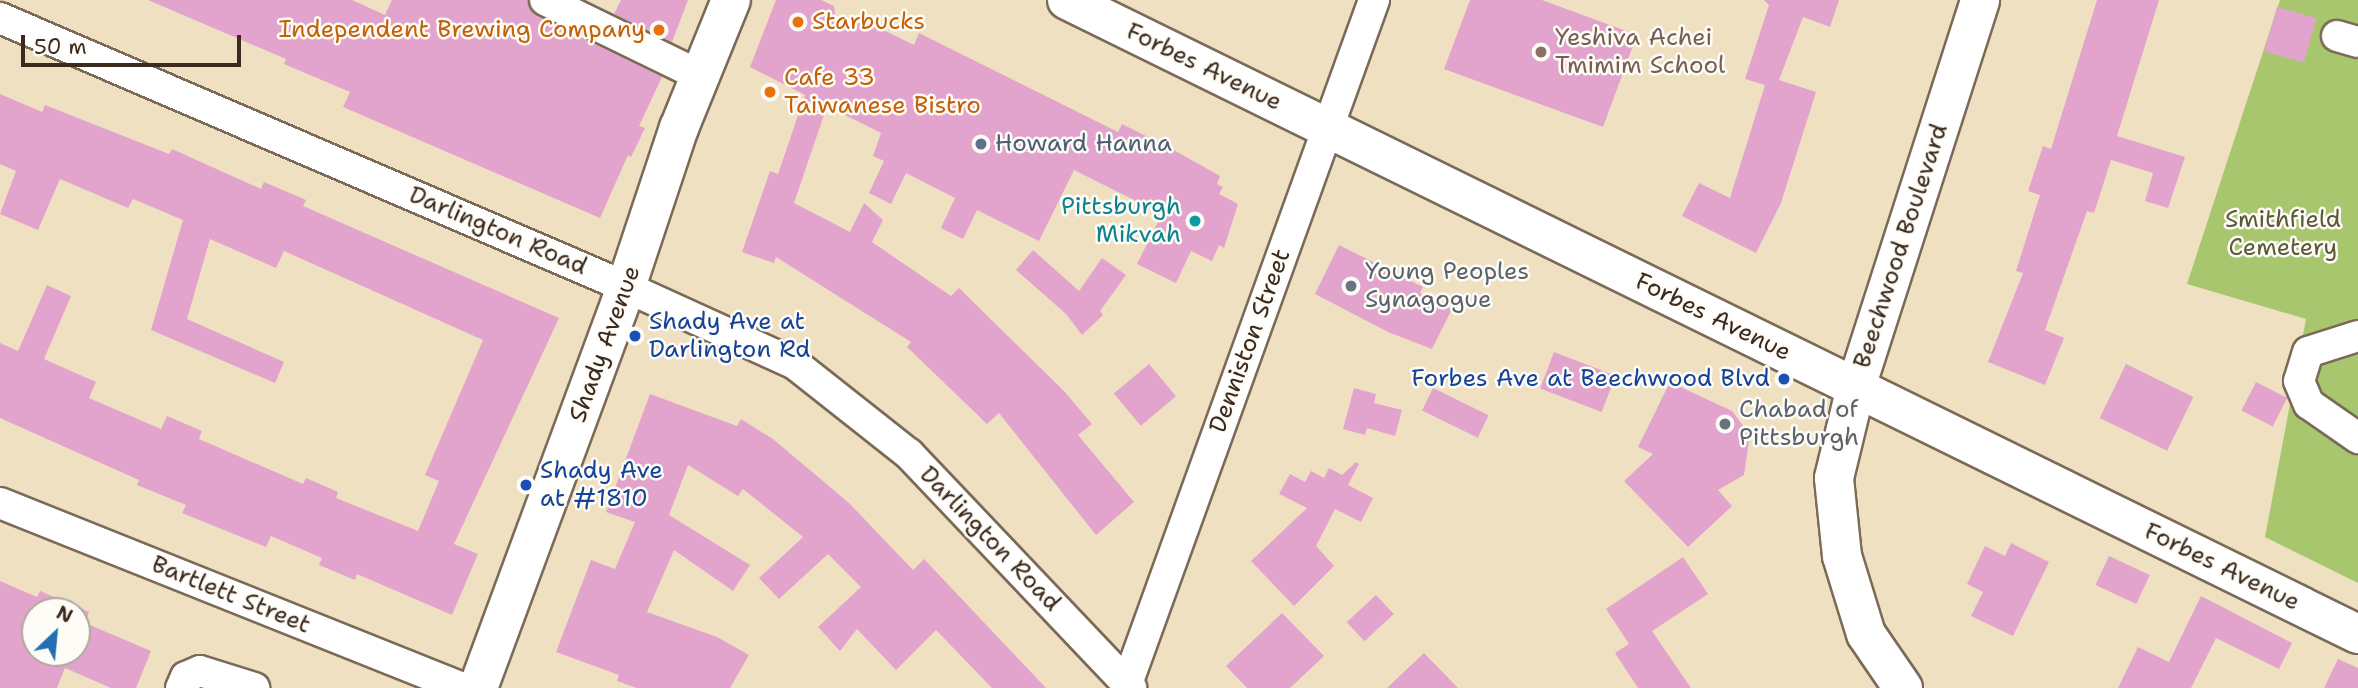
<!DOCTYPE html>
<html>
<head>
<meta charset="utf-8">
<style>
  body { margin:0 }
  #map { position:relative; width:2358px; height:688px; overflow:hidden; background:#f0e0c2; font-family:"Shantell Sans",sans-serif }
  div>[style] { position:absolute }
  .green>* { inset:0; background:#a8c66e }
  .building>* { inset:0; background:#e2a4cc; transform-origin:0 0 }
  .roads { filter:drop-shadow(2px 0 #7a6a57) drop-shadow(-2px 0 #7a6a57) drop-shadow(0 2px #7a6a57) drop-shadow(0 -2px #7a6a57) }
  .minor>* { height:30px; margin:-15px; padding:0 15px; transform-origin:15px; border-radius:15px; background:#fff }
  .major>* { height:38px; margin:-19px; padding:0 19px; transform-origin:19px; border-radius:19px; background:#fff }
  .dots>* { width:19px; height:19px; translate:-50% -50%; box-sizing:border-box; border:4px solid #fdfcf7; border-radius:50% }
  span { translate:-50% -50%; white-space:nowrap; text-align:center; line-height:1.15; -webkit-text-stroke:5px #fdfcf7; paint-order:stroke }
  .food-label { font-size:24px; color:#c56008 }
  .left { translate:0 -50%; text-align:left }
  .right { translate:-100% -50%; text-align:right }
  .education-label { font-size:24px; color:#785e54 }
  .street-label { font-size:24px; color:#3b2a1e }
  .service-label { font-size:24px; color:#4e5e75 }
  .culture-label { font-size:24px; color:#0d838f }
  .park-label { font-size:24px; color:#5c5936 }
  .worship-label { font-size:24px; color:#5b616d }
  .transit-label { font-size:24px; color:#164399 }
  .north { position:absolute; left:21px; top:597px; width:70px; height:70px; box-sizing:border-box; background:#fdfcf7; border:2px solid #afa8a0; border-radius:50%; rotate:26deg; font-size:19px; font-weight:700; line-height:28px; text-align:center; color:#3b2a1e }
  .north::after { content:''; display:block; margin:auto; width:24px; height:32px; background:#1f6fb2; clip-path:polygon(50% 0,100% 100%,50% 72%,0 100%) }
  .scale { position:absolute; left:21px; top:35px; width:220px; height:32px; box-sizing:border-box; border:4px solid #3b2a1e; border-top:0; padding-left:9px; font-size:21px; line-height:24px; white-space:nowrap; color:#3b2a1e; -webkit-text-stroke:5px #fdfcf7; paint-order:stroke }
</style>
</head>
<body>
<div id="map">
  <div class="green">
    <div style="clip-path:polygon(2280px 0,2358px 0,2358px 583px,2265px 537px,2306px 319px,2187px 284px)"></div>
  </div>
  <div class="building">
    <div style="clip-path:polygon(148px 0,352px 0,385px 15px,392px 0,528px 0,537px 16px,662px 77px,639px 126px,645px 128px,631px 157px,628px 155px,600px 218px,343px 107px,350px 92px,284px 64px,286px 59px)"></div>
    <div style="clip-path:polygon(621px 0,688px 0,672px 42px,614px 14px)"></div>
    <div style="clip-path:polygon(776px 0,821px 0,834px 6px,837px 28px,865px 21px,914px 45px,919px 33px,1118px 132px,1122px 124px,1172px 149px,1220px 176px,1217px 184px,1223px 187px,1219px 194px,1238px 204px,1224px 248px,1219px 245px,1212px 261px,1191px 251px,1176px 283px,1137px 264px,1162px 214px,1074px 170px,1039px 241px,977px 210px,963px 239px,941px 228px,955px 198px,906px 173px,891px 204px,869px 193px,884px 161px,873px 156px,881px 133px,827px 106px,794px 203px,850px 232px,864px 203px,883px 220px,872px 242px,951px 296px,959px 288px,1064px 391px,1092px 424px,1078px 435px,1134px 502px,1096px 535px,999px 413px,987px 424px,907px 347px,911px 342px,776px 257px,774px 263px,742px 252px,770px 171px,778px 174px,805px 95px,750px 67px)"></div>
    <div style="clip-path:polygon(1470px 0,1542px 0,1637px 35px,1603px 127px,1444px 69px)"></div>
    <div style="clip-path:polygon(1764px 0,1839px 0,1830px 27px,1803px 17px,1779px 80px,1816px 92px,1781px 203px,1756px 253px,1682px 216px,1699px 183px,1730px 198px,1765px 85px,1745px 79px,1769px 5px)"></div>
    <div style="clip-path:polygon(2097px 0,2159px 0,2117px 136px,2185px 157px,2168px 208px,2145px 201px,2153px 173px,2111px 160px,2094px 213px,2087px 211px,2045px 330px,2064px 338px,2045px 385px,1988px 362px,2023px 273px,2016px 271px,2040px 195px,2028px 191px,2043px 146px,2051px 149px)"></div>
    <div style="left:2277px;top:7px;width:41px;height:46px;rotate:16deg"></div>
    <div style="clip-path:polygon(0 94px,42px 112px,45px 105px,169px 154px,172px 149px,261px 189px,264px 182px,306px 200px,303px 206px,559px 318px,454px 544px,478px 554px,452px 615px,357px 574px,355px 580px,319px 565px,322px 558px,271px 536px,266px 547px,182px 513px,186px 505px,137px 485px,139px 480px,0 418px,0 343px,18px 351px,47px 285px,71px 296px,44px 359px,96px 382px,89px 398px,161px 429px,167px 416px,202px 431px,199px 439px,303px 484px,306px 478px,338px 492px,336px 498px,418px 531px,439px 481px,425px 475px,483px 340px,284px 251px,276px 268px,210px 239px,187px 319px,284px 362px,275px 383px,151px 330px,183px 220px,133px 199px,128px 208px,60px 179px,38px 230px,0 214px,16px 171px,0 164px)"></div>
    <div style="clip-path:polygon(1339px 245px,1423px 287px,1420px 293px,1452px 309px,1432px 349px,1388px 332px,1315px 294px)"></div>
    <div style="clip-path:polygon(1033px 250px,1079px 291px,1102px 258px,1126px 275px,1100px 311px,1103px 315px,1082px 335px,1066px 314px,1016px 270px)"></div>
    <div style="left:1554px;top:352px;width:66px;height:39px;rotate:21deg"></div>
    <div style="left:1149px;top:364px;width:42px;height:46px;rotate:50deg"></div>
    <div style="left:2126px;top:364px;width:75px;height:60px;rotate:26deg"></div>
    <div style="clip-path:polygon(1670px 382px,1732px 411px,1750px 435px,1744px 475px,1718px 490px,1732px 506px,1688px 547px,1624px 481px,1653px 454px,1638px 447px)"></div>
    <div style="left:2256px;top:382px;width:35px;height:32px;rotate:27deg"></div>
    <div style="clip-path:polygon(1354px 388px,1376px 394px,1374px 403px,1402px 410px,1395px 436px,1367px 428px,1365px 435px,1343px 429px)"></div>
    <div style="left:1433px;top:388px;width:62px;height:25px;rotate:26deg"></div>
    <div style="clip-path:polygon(650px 394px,737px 426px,741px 419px,773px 439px,849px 503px,913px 570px,924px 559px,1046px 688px,992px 688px,936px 630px,896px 670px,857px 629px,840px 651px,818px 627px,861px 587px,828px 554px,779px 599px,759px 578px,803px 537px,743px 489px,738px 496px,688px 465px,669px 515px,750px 565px,733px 591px,674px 550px,647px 612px,717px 637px,749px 655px,730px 688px,637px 688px,617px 681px,619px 675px,556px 652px,591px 560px,615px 569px,635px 522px,606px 512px)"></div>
    <div style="clip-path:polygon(1356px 462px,1359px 464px,1348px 485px,1373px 498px,1361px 522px,1335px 509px,1316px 546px,1334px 566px,1294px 606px,1251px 561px,1307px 508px,1279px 494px,1290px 474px,1305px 482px,1311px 471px,1324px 478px,1329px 468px,1342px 475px)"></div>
    <div style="clip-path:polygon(2011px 543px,2049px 562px,2013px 636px,1971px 616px,1983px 592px,1967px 584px,1985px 546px,2005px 556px)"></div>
    <div style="left:2109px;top:556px;width:45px;height:32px;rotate:25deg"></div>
    <div style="clip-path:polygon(1683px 557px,1708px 594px,1652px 631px,1691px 688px,1638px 688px,1615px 653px,1629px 644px,1606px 609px)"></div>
    <div style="clip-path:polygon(evenodd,0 581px,37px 597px,40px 591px,89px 612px,85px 623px,151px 651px,136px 688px,111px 688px,65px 668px,57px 688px,0 688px,0 581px,35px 611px,77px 611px,77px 653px,35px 653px,35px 611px)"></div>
    <div style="left:1376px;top:595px;width:26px;height:40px;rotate:47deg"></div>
    <div style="clip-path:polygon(2201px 596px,2292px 643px,2279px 669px,2216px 638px,2191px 688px,2118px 688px,2138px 647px,2169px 662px)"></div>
    <div style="clip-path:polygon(1282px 613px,1324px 656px,1290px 688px,1247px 688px,1226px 666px)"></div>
    <div style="clip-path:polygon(1424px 653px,1458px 688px,1387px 688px)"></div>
    <div style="clip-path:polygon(2338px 659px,2358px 668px,2358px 688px,2324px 688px)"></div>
  </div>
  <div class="roads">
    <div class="minor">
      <div style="left:545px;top:0;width:176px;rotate:26deg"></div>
      <div style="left:0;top:18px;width:681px;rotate:23.25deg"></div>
      <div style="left:626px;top:287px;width:186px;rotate:24.5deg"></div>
      <div style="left:795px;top:364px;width:145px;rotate:38.3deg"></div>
      <div style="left:909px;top:454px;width:323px;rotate:46.5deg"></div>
      <div style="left:2337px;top:36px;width:22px;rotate:16deg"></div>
      <div style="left:2358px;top:336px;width:52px;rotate:162.3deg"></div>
      <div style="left:2308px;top:352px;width:30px;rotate:107deg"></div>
      <div style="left:2299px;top:381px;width:25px;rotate:67deg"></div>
      <div style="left:2309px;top:404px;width:60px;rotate:34.8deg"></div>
      <div style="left:0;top:503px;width:498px;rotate:21.8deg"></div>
      <div style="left:1127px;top:684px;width:727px;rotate:-70.14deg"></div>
      <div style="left:181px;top:688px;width:12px;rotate:-66deg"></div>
      <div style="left:186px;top:677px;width:15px;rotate:-23deg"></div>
      <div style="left:200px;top:671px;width:57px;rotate:17.5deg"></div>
    </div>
    <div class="major">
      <div style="left:1067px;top:0;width:1438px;rotate:26.16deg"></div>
      <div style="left:478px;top:688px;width:427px;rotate:-69.7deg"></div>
      <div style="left:626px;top:287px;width:168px;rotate:-71.6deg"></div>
      <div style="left:679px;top:128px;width:138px;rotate:-67.9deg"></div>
      <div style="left:1903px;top:688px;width:65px;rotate:-124.4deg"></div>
      <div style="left:1866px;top:634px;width:82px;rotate:-107.1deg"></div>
      <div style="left:1842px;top:556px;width:78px;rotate:-95.9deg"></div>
      <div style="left:1834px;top:478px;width:94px;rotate:-76.4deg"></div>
      <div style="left:1856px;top:387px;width:406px;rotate:-72.2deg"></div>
    </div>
  </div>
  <div class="dots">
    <div style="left:798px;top:22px;background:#e8710a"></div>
    <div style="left:659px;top:30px;background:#e8710a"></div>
    <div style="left:1541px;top:52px;background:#8d6e63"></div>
    <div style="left:770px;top:92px;background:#e8710a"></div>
    <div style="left:981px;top:144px;background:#5c6f8a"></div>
    <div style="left:1195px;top:221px;background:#0f9aa8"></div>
    <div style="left:1351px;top:286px;background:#6b7280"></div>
    <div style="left:635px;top:336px;background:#1a4fb4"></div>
    <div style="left:1784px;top:379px;background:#1a4fb4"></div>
    <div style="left:1725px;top:424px;background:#6b7280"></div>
    <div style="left:526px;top:485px;background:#1a4fb4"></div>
  </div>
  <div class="food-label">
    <span class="left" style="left:812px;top:22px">Starbucks</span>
    <span class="right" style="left:645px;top:30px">Independent Brewing Company</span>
    <span class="left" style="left:784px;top:92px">Cafe 33<br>Taiwanese Bistro</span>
  </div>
  <div class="education-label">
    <span class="left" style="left:1555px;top:52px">Yeshiva Achei<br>Tmimim School</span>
  </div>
  <div class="street-label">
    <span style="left:1204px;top:67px;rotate:26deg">Forbes Avenue</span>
    <span style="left:498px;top:231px;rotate:23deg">Darlington Road</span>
    <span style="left:1901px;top:246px;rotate:-72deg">Beechwood Boulevard</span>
    <span style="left:1713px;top:317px;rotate:26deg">Forbes Avenue</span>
    <span style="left:1250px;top:341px;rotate:-70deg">Denniston Street</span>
    <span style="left:605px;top:344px;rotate:-70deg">Shady Avenue</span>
    <span style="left:990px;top:539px;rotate:46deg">Darlington Road</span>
    <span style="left:2222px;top:567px;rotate:26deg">Forbes Avenue</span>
    <span style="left:231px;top:595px;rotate:22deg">Bartlett Street</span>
  </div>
  <div class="service-label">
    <span class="left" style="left:995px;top:144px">Howard Hanna</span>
  </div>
  <div class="culture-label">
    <span class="right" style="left:1181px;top:221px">Pittsburgh<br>Mikvah</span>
  </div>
  <div class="park-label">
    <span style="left:2283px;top:234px">Smithfield<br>Cemetery</span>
  </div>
  <div class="worship-label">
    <span class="left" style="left:1365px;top:286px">Young Peoples<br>Synagogue</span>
    <span class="left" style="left:1739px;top:424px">Chabad of<br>Pittsburgh</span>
  </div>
  <div class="transit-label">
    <span class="left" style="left:649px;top:336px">Shady Ave at<br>Darlington Rd</span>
    <span class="right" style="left:1770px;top:379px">Forbes Ave at Beechwood Blvd</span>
    <span class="left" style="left:540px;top:485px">Shady Ave<br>at #1810</span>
  </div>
  <div class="north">N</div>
  <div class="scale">50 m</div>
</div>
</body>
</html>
